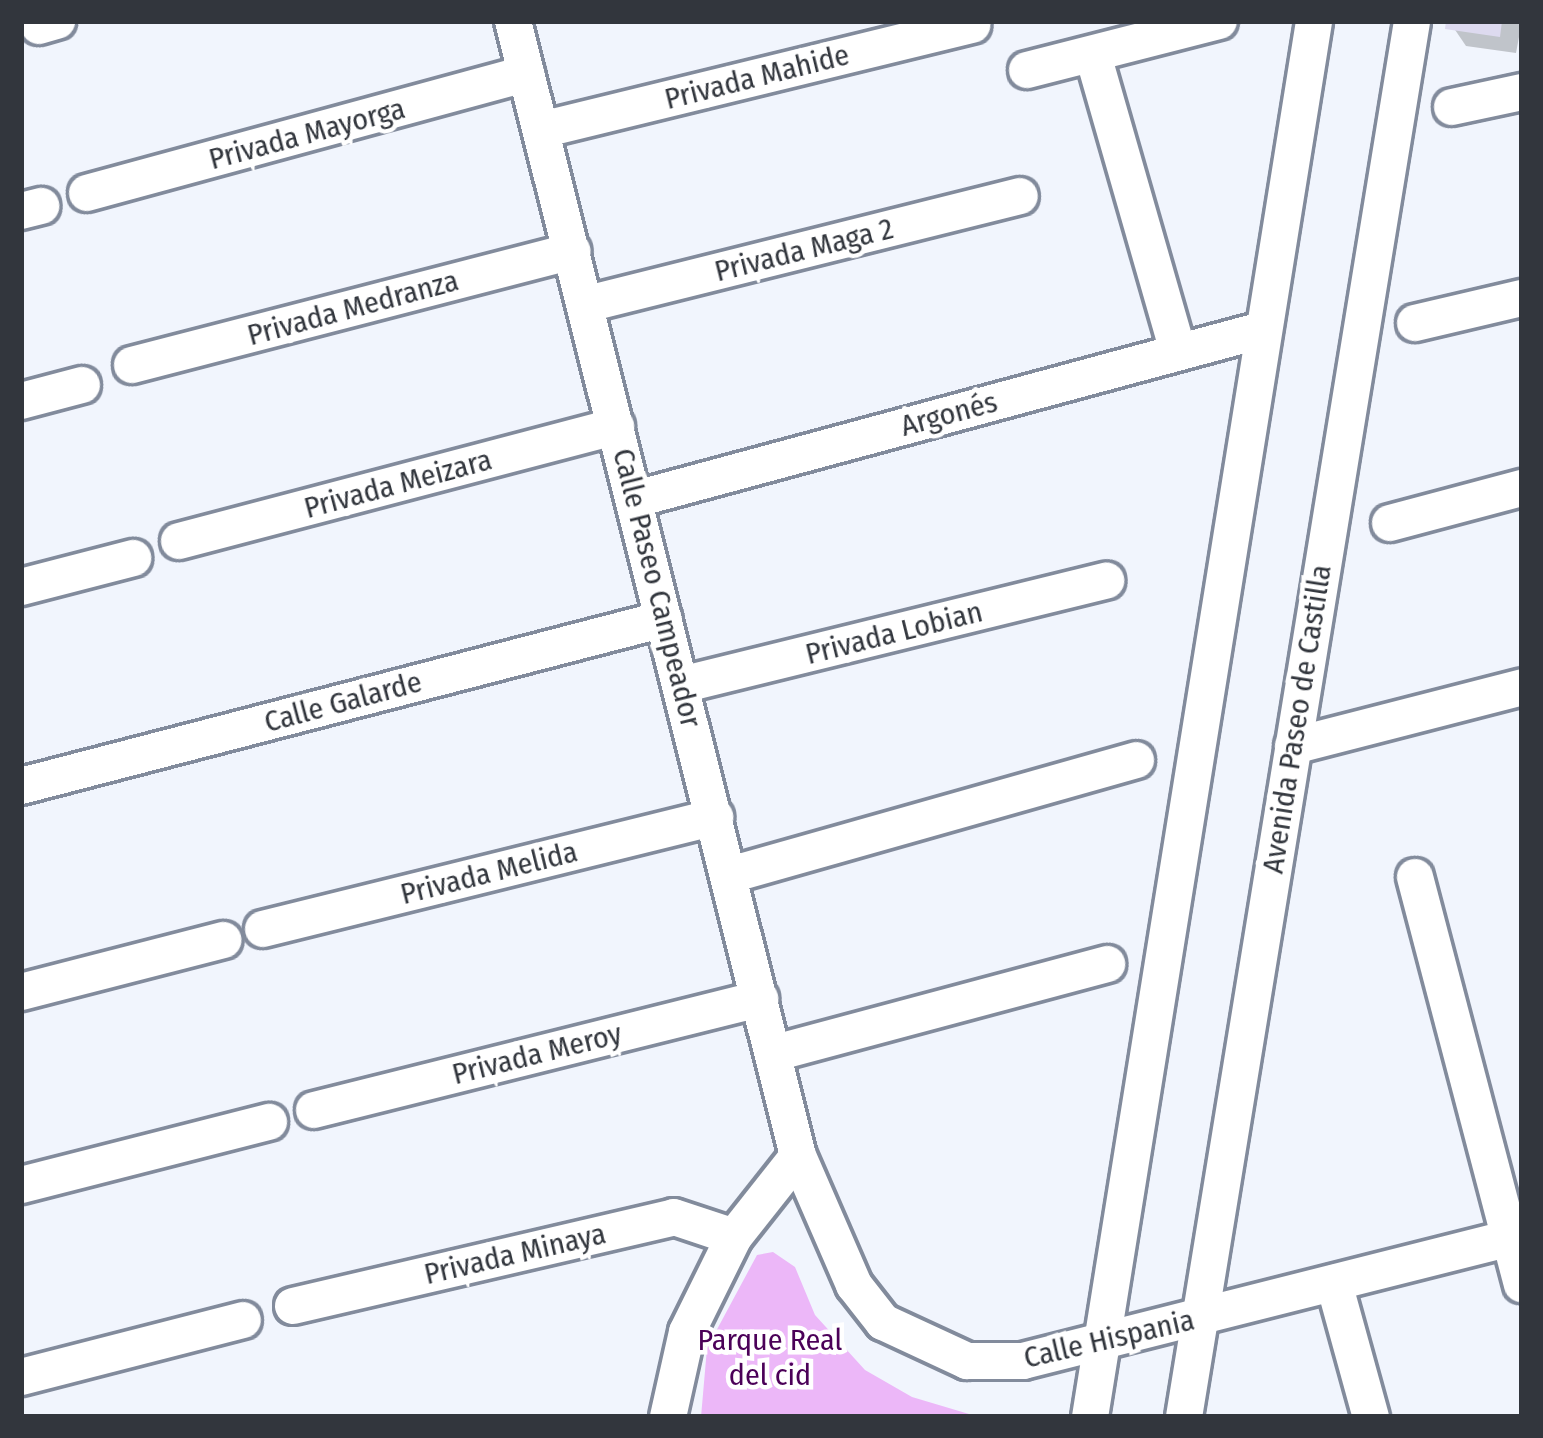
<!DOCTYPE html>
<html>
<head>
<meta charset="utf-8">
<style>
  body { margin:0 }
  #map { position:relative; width:1543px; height:1438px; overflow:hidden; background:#f1f5fd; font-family:"Fira Sans Condensed",sans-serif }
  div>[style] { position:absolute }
  .green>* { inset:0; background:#ecb7f8 }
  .shadow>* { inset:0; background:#0003 }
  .building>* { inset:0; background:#dddaef }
  .roads { filter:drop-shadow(3px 0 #828b9c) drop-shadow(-3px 0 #828b9c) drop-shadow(0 3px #828b9c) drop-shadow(0 -3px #828b9c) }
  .minor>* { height:36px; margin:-18px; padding:0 18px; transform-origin:18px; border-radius:18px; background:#fff }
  span { translate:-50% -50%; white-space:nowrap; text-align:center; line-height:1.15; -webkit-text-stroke:9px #fff; paint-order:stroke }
  .street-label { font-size:30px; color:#32363d }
  .park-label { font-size:30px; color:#4b0158 }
  .frame { position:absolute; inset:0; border:24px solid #32363d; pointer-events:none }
</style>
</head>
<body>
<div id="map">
  <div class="green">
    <div style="clip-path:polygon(773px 1252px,795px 1267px,815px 1315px,865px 1370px,912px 1397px,969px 1414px,1035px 1417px,701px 1417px,707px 1348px,757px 1255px)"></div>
  </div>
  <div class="shadow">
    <div style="clip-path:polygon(1449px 21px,1522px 21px,1516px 53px,1466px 46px)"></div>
  </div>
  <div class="building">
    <div style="clip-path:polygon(1446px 21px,1502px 21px,1500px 37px,1445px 29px)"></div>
  </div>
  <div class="roads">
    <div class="minor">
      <div style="left:513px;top:21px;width:1170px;rotate:75.9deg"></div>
      <div style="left:798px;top:1156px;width:141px;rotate:66.5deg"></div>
      <div style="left:854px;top:1285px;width:47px;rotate:51.9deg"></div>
      <div style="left:883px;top:1322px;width:93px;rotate:24.9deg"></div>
      <div style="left:967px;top:1361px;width:56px"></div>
      <div style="left:1023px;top:1361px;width:515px;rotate:-14.17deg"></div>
      <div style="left:39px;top:26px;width:19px;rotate:-16deg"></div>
      <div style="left:1093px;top:55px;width:309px;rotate:74deg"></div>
      <div style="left:1027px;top:70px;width:198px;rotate:-14.3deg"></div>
      <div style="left:1452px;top:107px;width:72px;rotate:-12.1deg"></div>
      <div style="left:541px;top:130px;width:444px;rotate:-13.7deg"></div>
      <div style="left:87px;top:193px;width:455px;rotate:-15.2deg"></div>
      <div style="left:21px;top:211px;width:21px;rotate:-14deg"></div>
      <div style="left:587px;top:304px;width:446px;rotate:-14deg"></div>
      <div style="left:1415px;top:323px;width:110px;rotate:-13.2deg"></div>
      <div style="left:132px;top:365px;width:455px;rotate:-14.5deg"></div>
      <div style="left:21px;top:401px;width:63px;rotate:-14.7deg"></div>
      <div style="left:636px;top:499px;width:648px;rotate:-15.11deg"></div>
      <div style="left:1390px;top:523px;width:137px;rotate:-14.9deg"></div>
      <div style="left:179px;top:541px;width:452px;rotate:-14.7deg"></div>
      <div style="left:21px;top:587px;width:116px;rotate:-14.5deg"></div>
      <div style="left:681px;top:685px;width:438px;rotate:-13.8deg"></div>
      <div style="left:1293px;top:746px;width:236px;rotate:-14.4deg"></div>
      <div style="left:21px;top:786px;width:664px;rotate:-14.56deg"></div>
      <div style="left:730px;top:875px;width:422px;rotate:-15.8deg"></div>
      <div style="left:1415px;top:877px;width:421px;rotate:75.3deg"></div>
      <div style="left:263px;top:929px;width:466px;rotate:-13.9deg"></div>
      <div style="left:21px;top:992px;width:209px;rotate:-14.4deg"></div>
      <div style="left:775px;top:1053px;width:344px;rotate:-15deg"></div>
      <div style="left:314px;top:1110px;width:460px;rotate:-14deg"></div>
      <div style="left:21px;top:1185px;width:256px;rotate:-14.3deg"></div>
      <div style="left:1334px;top:1283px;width:139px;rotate:74.6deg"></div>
      <div style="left:293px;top:1306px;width:391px;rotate:-13.1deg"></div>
      <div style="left:674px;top:1217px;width:63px;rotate:18.4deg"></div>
      <div style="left:21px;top:1377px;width:229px;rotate:-14.4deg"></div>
      <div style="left:668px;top:1417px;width:87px;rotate:-77.4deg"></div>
      <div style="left:687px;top:1332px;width:106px;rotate:-63.7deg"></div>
      <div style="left:734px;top:1237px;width:103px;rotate:-51.7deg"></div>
      <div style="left:1090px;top:1417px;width:1414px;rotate:-80.88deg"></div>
      <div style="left:1184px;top:1417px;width:1414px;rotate:-80.72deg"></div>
    </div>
  </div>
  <div class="street-label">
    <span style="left:757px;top:77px;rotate:-14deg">Privada Mahide</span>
    <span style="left:307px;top:134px;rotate:-15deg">Privada Mayorga</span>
    <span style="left:804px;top:250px;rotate:-14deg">Privada Maga 2</span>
    <span style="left:353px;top:308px;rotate:-15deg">Privada Medranza</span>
    <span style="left:949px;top:414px;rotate:-15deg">Argonés</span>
    <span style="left:398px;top:484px;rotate:-15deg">Privada Meizara</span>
    <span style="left:657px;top:588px;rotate:76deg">Calle Paseo Campeador</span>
    <span style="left:894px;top:633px;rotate:-14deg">Privada Lobian</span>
    <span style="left:343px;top:702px;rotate:-15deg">Calle Galarde</span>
    <span style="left:1297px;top:719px;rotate:-81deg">Avenida Paseo de Castilla</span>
    <span style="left:489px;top:873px;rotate:-14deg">Privada Melida</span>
    <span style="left:537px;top:1054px;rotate:-14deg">Privada Meroy</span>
    <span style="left:515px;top:1254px;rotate:-13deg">Privada Minaya</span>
    <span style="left:1109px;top:1339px;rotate:-13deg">Calle Hispania</span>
  </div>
  <div class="park-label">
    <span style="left:770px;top:1357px">Parque Real<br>del cid</span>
  </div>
  <div class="frame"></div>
</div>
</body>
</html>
